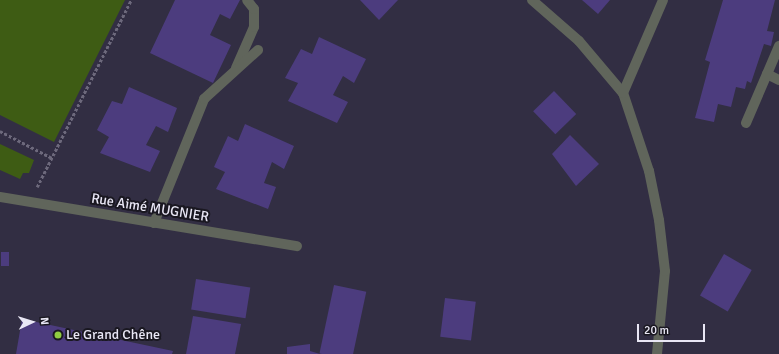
<!DOCTYPE html>
<html>
<head>
<meta charset="utf-8">
<style>
  body { margin:0 }
  #map { position:relative; width:779px; height:354px; overflow:hidden; background:#322e43; font-family:Signika,sans-serif }
  div>[style] { position:absolute }
  .green>* { inset:0; background:#3e5c14 }
  .building>* { inset:0; background:#4c3c7e; transform-origin:0 0 }
  .path>* { height:2.5px; margin-top:-1.25px; transform-origin:0; background:repeating-linear-gradient(90deg,#6d697c 0 3px,transparent 0 5px) }
  .service>* { height:10px; margin:-5px; padding:0 5px; transform-origin:5px; border-radius:5px; background:#60655b }
  .minor>* { height:10px; margin:-5px; padding:0 5px; transform-origin:5px; border-radius:5px; background:#60655b }
  .dots>* { width:11px; height:11px; translate:-50% -50%; box-sizing:border-box; border:2px solid #1a1821; border-radius:50% }
  span { translate:-50% -50%; white-space:nowrap; text-align:center; line-height:1.15; -webkit-text-stroke:4px #1a1821; paint-order:stroke }
  .street-label { font-size:14px; color:#e9e7f5 }
  .poi-label { font-size:14px; color:#e9e7f5 }
  .left { translate:0 -50%; text-align:left }
  .north { position:absolute; left:12px; top:302px; width:40px; height:40px; -webkit-text-stroke:3px #1a1821; paint-order:stroke; rotate:86deg; font-size:11px; font-weight:700; line-height:16px; text-align:center; color:#e9e7f5 }
  .north::after { content:''; display:block; margin:auto; width:14px; height:18px; background:#e9e7f5; clip-path:polygon(50% 0,100% 100%,50% 72%,0 100%) }
  .scale { position:absolute; left:637px; top:324px; width:68px; height:18px; box-sizing:border-box; border:2px solid #e9e7f5; border-top:0; padding-left:5px; font-size:12px; line-height:14px; white-space:nowrap; color:#e9e7f5; -webkit-text-stroke:3px #1a1821; paint-order:stroke }
</style>
</head>
<body>
<div id="map">
  <div class="green">
    <div style="clip-path:polygon(0 0,125px 0,54px 142px,0 115px)"></div>
    <div style="clip-path:polygon(0 144px,34px 160px,29px 173px,23px 173px,20px 179px,0 170px)"></div>
  </div>
  <div class="building">
    <div style="clip-path:polygon(175px 0,240px 0,230px 19px,220px 14px,210px 35px,231px 45px,213px 83px,150px 53px)"></div>
    <div style="clip-path:polygon(360px 0,398px 0,379px 20px)"></div>
    <div style="clip-path:polygon(582px 0,610px 0,598px 14px)"></div>
    <div style="clip-path:polygon(723px 0,775px 0,767px 31px,774px 32px,771px 46px,764px 44px,751px 83px,747px 81px,745px 89px,736px 87px,731px 107px,718px 104px,714px 122px,695px 118px,710px 62px,705px 60px)"></div>
    <div style="clip-path:polygon(319px 37px,366px 59px,354px 83px,343px 76px,333px 95px,348px 102px,337px 123px,288px 101px,298px 83px,285px 78px,301px 49px,312px 54px)"></div>
    <div style="clip-path:polygon(129px 87px,177px 108px,168px 132px,156px 126px,146px 145px,160px 151px,150px 172px,100px 153px,109px 137px,97px 130px,112px 101px,122px 104px)"></div>
    <div style="left:554px;top:91px;width:32px;height:29px;rotate:46deg"></div>
    <div style="clip-path:polygon(245px 124px,294px 146px,284px 169px,272px 162px,264px 183px,276px 187px,268px 209px,216px 189px,225px 172px,214px 167px,228px 136px,238px 141px)"></div>
    <div style="clip-path:polygon(570px 135px,599px 164px,576px 186px,552px 154px)"></div>
    <div style="left:1px;top:252px;width:8px;height:14px"></div>
    <div style="left:724px;top:254px;width:32px;height:48px;rotate:30deg"></div>
    <div style="left:196px;top:279px;width:55px;height:31px;rotate:9deg"></div>
    <div style="left:334px;top:285px;width:33px;height:70px;rotate:12deg"></div>
    <div style="left:445px;top:298px;width:31px;height:39px;rotate:7deg"></div>
    <div style="clip-path:polygon(193px 316px,241px 324px,235px 354px,186px 354px)"></div>
    <div style="clip-path:polygon(22px 319px,173px 351px,172px 354px,16px 354px)"></div>
    <div style="clip-path:polygon(310px 344px,310px 351px,320px 354px,287px 354px,287px 347px)"></div>
  </div>
  <div class="path">
    <div style="left:0;top:131px;width:59px;rotate:27.4deg"></div>
    <div style="left:37px;top:187px;width:209px;rotate:-63.3deg"></div>
  </div>
  <div class="service">
    <div style="left:236px;top:68px;width:45px;rotate:-66.3deg"></div>
    <div style="left:254px;top:27px;width:18px;rotate:-90deg"></div>
    <div style="left:254px;top:9px;width:11px;rotate:-128deg"></div>
    <div style="left:154px;top:223px;width:134px;rotate:-68deg"></div>
    <div style="left:204px;top:99px;width:73px;rotate:-42.2deg"></div>
  </div>
  <div class="minor">
    <div style="left:532px;top:0;width:62px;rotate:41.1deg"></div>
    <div style="left:579px;top:41px;width:68px;rotate:49.8deg"></div>
    <div style="left:767px;top:74px;width:13px;rotate:27deg"></div>
    <div style="left:746px;top:123px;width:84px;rotate:-66.8deg"></div>
    <div style="left:0;top:197px;width:301px;rotate:9.4deg"></div>
    <div style="left:657px;top:354px;width:83px;rotate:-84.5deg"></div>
    <div style="left:665px;top:271px;width:51px;rotate:-96.7deg"></div>
    <div style="left:659px;top:220px;width:50px;rotate:-101.5deg"></div>
    <div style="left:649px;top:171px;width:82px;rotate:-108.4deg"></div>
    <div style="left:623px;top:93px;width:101px;rotate:-66.7deg"></div>
  </div>
  <div class="dots">
    <div style="left:58px;top:335px;background:#90cd41"></div>
  </div>
  <div class="street-label">
    <span style="left:150px;top:208px;rotate:9deg">Rue Aimé MUGNIER</span>
  </div>
  <div class="poi-label">
    <span class="left" style="left:66px;top:335px">Le Grand Chêne</span>
  </div>
  <div class="north">N</div>
  <div class="scale">20 m</div>
</div>
</body>
</html>
